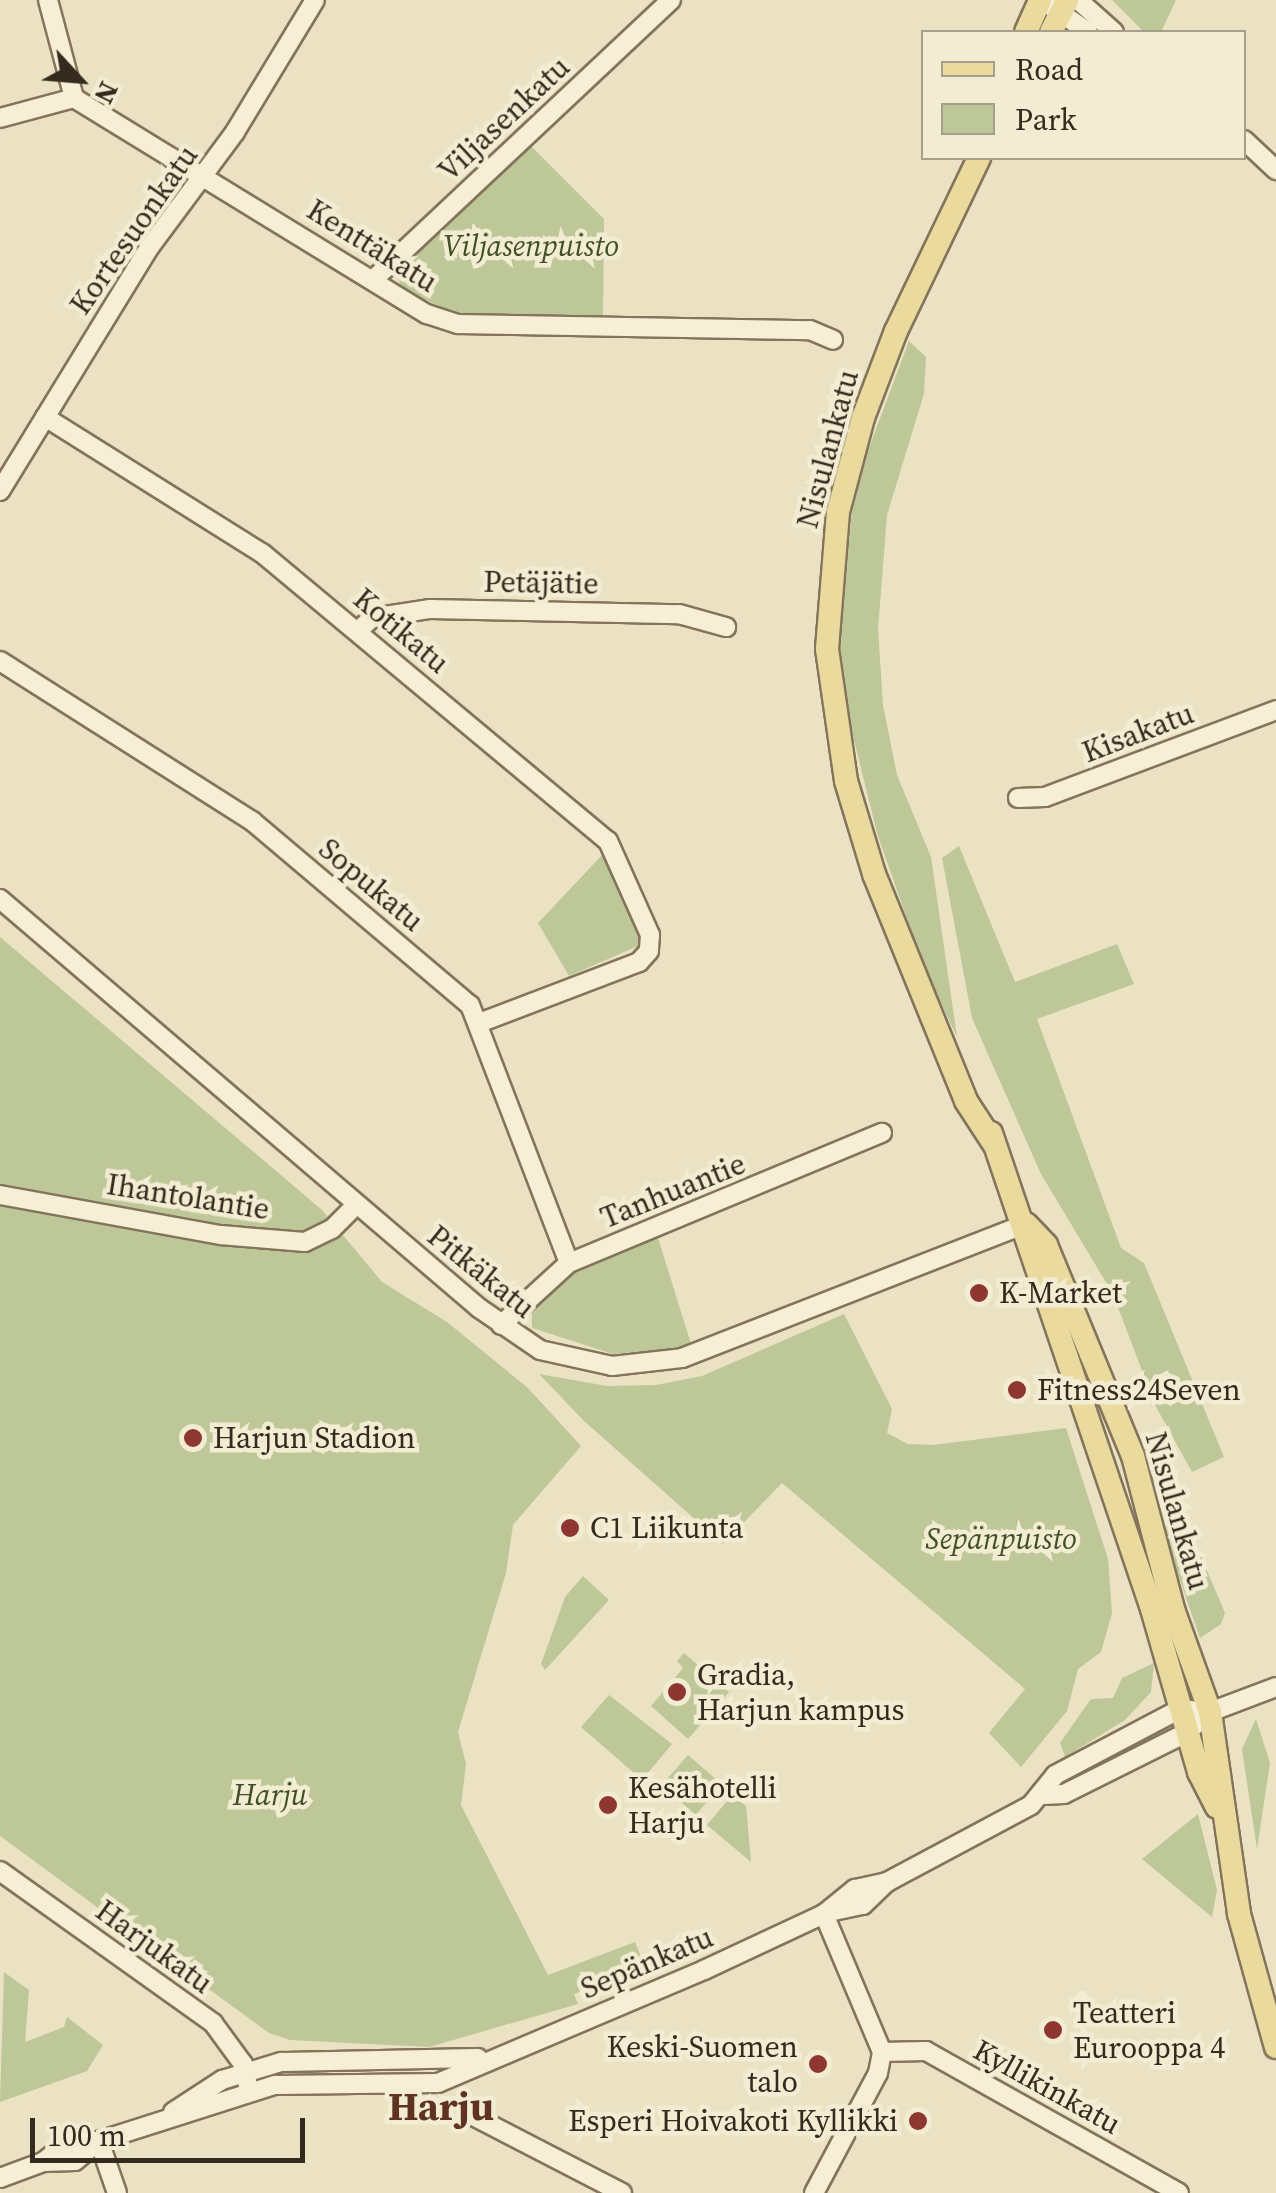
<!DOCTYPE html>
<html>
<head>
<meta charset="utf-8">
<style>
  body { margin:0 }
  #map { position:relative; width:1276px; height:2193px; overflow:hidden; background:#eae2c3; font-family:"Source Serif 4",serif }
  div>[style] { position:absolute }
  .green>* { inset:0; background:#bec798; transform-origin:0 0 }
  .roads { filter:drop-shadow(2px 0 #83745b) drop-shadow(-2px 0 #83745b) drop-shadow(0 2px #83745b) drop-shadow(0 -2px #83745b) }
  .minor>* { height:18px; margin:-9px; padding:0 9px; transform-origin:9px; border-radius:9px; background:#f6efd6 }
  .major>* { height:22px; margin:-11px; padding:0 11px; transform-origin:11px; border-radius:11px; background:#ebda9d }
  .dots>* { width:28px; height:28px; translate:-50% -50%; box-sizing:border-box; border:5px solid #f2ecd2; border-radius:50% }
  span { translate:-50% -50%; white-space:nowrap; text-align:center; line-height:1.15; -webkit-text-stroke:9px #f2ecd2; paint-order:stroke }
  .street-label { font-size:30px; color:#342b1e }
  .park-label { font-size:30px; color:#414f26; font-style:italic }
  .poi-label { font-size:30px; color:#342b1e }
  .left { translate:0 -50%; text-align:left }
  .right { translate:-100% -50%; text-align:right }
  .district-label { font-size:40px; color:#5e3321; font-weight:700 }
  .legend { position:absolute; left:921px; top:30px; width:325px; height:130px; box-sizing:border-box; background:#f2ecd2; border:2px solid #a69f8a; margin:0; padding:12px 18px; list-style:none; font-size:30px; color:#342b1e }
  .legend li { display:flex; align-items:center; gap:20px; height:50px }
  .legend b { width:50px; border:2px solid #a69f8a }
  .north { position:absolute; left:30px; top:30px; width:100px; height:100px; -webkit-text-stroke:8px #f2ecd2; paint-order:stroke; rotate:116deg; font-size:28px; font-weight:700; line-height:40px; text-align:center; color:#342b1e }
  .north::after { content:''; display:block; margin:auto; width:35px; height:45px; background:#342b1e; clip-path:polygon(50% 0,100% 100%,50% 72%,0 100%) }
  .scale { position:absolute; left:30px; top:2118px; width:275px; height:45px; box-sizing:border-box; border:5px solid #342b1e; border-top:0; padding-left:12px; font-size:30px; line-height:35px; white-space:nowrap; color:#342b1e; -webkit-text-stroke:8px #f2ecd2; paint-order:stroke }
</style>
</head>
<body>
<div id="map">
  <div class="green">
    <div style="clip-path:polygon(1112px 0,1176px 0,1161px 32px,1144px 32px)"></div>
    <div style="clip-path:polygon(531px 146px,604px 219px,603px 316px,459px 316px,400px 287px,398px 268px)"></div>
    <div style="clip-path:polygon(909px 341px,926px 357px,924px 394px,887px 515px,878px 629px,883px 705px,897px 775px,931px 857px,957px 1037px,922px 962px,877px 833px,842px 691px,840px 622px,855px 485px)"></div>
    <div style="clip-path:polygon(959px 846px,1015px 982px,1117px 944px,1134px 984px,1037px 1019px,1121px 1248px,1144px 1263px,1224px 1457px,1192px 1472px,1155px 1405px,1113px 1294px,1041px 1174px,972px 1018px,942px 858px)"></div>
    <div style="clip-path:polygon(604px 853px,640px 937px,638px 946px,569px 976px,538px 923px)"></div>
    <div style="clip-path:polygon(0 937px,322px 1210px,382px 1282px,447px 1322px,528px 1388px,581px 1446px,513px 1525px,506px 1573px,458px 1732px,466px 1764px,461px 1805px,548px 1975px,635px 1942px,645px 1967px,574px 1994px,578px 2004px,429px 2047px,290px 2040px,269px 2033px,0 1836px)"></div>
    <div style="clip-path:polygon(658px 1238px,692px 1347px,613px 1354px,532px 1328px,532px 1304px,573px 1273px)"></div>
    <div style="clip-path:polygon(844px 1314px,892px 1409px,887px 1433px,908px 1444px,933px 1445px,1066px 1428px,1108px 1559px,1112px 1613px,1101px 1652px,1078px 1669px,1067px 1711px,1021px 1767px,989px 1733px,1025px 1689px,782px 1483px,723px 1544px,584px 1421px,539px 1374px,607px 1386px,656px 1385px,702px 1376px)"></div>
    <div style="clip-path:polygon(1169px 1521px,1194px 1540px,1225px 1613px,1221px 1624px,1200px 1638px,1163px 1531px)"></div>
    <div style="clip-path:polygon(583px 1576px,609px 1600px,545px 1670px,541px 1664px,565px 1597px)"></div>
    <div style="clip-path:polygon(684px 1653px,729px 1692px,688px 1739px,651px 1706px,683px 1668px,677px 1661px)"></div>
    <div style="clip-path:polygon(1154px 1663px,1151px 1692px,1125px 1720px,1065px 1757px,1060px 1743px,1091px 1699px,1113px 1698px,1122px 1678px)"></div>
    <div style="clip-path:polygon(609px 1695px,672px 1744px,647px 1774px,634px 1773px,581px 1727px)"></div>
    <div style="clip-path:polygon(1256px 1719px,1270px 1763px,1257px 1849px,1242px 1749px)"></div>
    <div style="left:688px;top:1755px;width:45px;height:40px;rotate:41deg"></div>
    <div style="clip-path:polygon(732px 1795px,746px 1806px,751px 1862px,707px 1825px)"></div>
    <div style="clip-path:polygon(1198px 1814px,1217px 1890px,1212px 1917px,1142px 1859px)"></div>
    <div style="clip-path:polygon(4px 1972px,29px 1990px,25px 2042px,64px 2027px,67px 2017px,103px 2045px,87px 2071px,0 2102px)"></div>
  </div>
  <div class="roads">
    <div class="minor">
      <div style="left:48px;top:0;width:101px;rotate:75.1deg"></div>
      <div style="left:74px;top:98px;width:414px;rotate:31.5deg"></div>
      <div style="left:427px;top:314px;width:33px;rotate:18deg"></div>
      <div style="left:458px;top:324px;width:352px;rotate:1deg"></div>
      <div style="left:810px;top:330px;width:25px;rotate:23deg"></div>
      <div style="left:1042px;top:0;width:56px;rotate:34.8deg"></div>
      <div style="left:1078px;top:0;width:48px;rotate:41.6deg"></div>
      <div style="left:0;top:118px;width:77px;rotate:-15.1deg"></div>
      <div style="left:1244px;top:140px;width:44px;rotate:43.2deg"></div>
      <div style="left:375px;top:278px;width:406px;rotate:-43.2deg"></div>
      <div style="left:45px;top:417px;width:256px;rotate:32.1deg"></div>
      <div style="left:262px;top:553px;width:450px;rotate:39.8deg"></div>
      <div style="left:608px;top:841px;width:103px;rotate:65.9deg"></div>
      <div style="left:650px;top:935px;width:16px;rotate:94deg"></div>
      <div style="left:649px;top:951px;width:15px;rotate:132deg"></div>
      <div style="left:639px;top:962px;width:171px;rotate:159.1deg"></div>
      <div style="left:0;top:491px;width:285px;rotate:-58.5deg"></div>
      <div style="left:149px;top:248px;width:144px;rotate:-53.4deg"></div>
      <div style="left:235px;top:132px;width:154px;rotate:-58.8deg"></div>
      <div style="left:359px;top:630px;width:18px;rotate:-43deg"></div>
      <div style="left:372px;top:618px;width:59px;rotate:-8.8deg"></div>
      <div style="left:430px;top:609px;width:249px;rotate:1.2deg"></div>
      <div style="left:679px;top:614px;width:49px;rotate:15.5deg"></div>
      <div style="left:0;top:661px;width:299px;rotate:32.4deg"></div>
      <div style="left:252px;top:821px;width:285px;rotate:40.2deg"></div>
      <div style="left:470px;top:1005px;width:276px;rotate:69deg"></div>
      <div style="left:1018px;top:798px;width:27px;rotate:-2deg"></div>
      <div style="left:1045px;top:797px;width:247px;rotate:-20.6deg"></div>
      <div style="left:0;top:899px;width:630px;rotate:40.49deg"></div>
      <div style="left:479px;top:1308px;width:74px;rotate:34.5deg"></div>
      <div style="left:540px;top:1350px;width:74px;rotate:12.5deg"></div>
      <div style="left:612px;top:1366px;width:70px;rotate:-6.5deg"></div>
      <div style="left:682px;top:1358px;width:369px;rotate:-21.3deg"></div>
      <div style="left:0;top:1195px;width:225px;rotate:10.3deg"></div>
      <div style="left:221px;top:1235px;width:84px;rotate:4.8deg"></div>
      <div style="left:305px;top:1242px;width:30px;rotate:-26deg"></div>
      <div style="left:332px;top:1229px;width:34px;rotate:-45deg"></div>
      <div style="left:501px;top:1325px;width:92px;rotate:-42.4deg"></div>
      <div style="left:569px;top:1263px;width:339px;rotate:-22.6deg"></div>
      <div style="left:1044px;top:1795px;width:20px;rotate:-3deg"></div>
      <div style="left:1064px;top:1794px;width:136px;rotate:-26.6deg"></div>
      <div style="left:1186px;top:1733px;width:32px;rotate:-41deg"></div>
      <div style="left:1210px;top:1712px;width:71px;rotate:-20.7deg"></div>
      <div style="left:0;top:1871px;width:262px;rotate:35.5deg"></div>
      <div style="left:213px;top:2023px;width:51px;rotate:53.8deg"></div>
      <div style="left:243px;top:2064px;width:28px;rotate:77deg"></div>
      <div style="left:829px;top:1912px;width:35px;rotate:-12deg"></div>
      <div style="left:863px;top:1905px;width:33px;rotate:-44deg"></div>
      <div style="left:882px;top:2052px;width:44px;rotate:-1.3deg"></div>
      <div style="left:926px;top:2051px;width:290px;rotate:29.3deg"></div>
      <div style="left:173px;top:2112px;width:59px;rotate:-33.1deg"></div>
      <div style="left:222px;top:2080px;width:62px;rotate:-17deg"></div>
      <div style="left:281px;top:2062px;width:197px;rotate:-1.2deg"></div>
      <div style="left:471px;top:2115px;width:170px;rotate:27.3deg"></div>
      <div style="left:99px;top:2141px;width:55px;rotate:70.9deg"></div>
      <div style="left:43px;top:2162px;width:32px;rotate:-2deg"></div>
      <div style="left:75px;top:2161px;width:30px;rotate:-40deg"></div>
      <div style="left:0;top:2178px;width:46px;rotate:-20.4deg"></div>
      <div style="left:43px;top:2162px;width:31px;rotate:-38deg"></div>
      <div style="left:67px;top:2143px;width:32px;rotate:-4deg"></div>
      <div style="left:99px;top:2141px;width:185px;rotate:-17.7deg"></div>
      <div style="left:275px;top:2085px;width:163px;rotate:-0.7deg"></div>
      <div style="left:438px;top:2083px;width:289px;rotate:-23deg"></div>
      <div style="left:704px;top:1970px;width:132px;rotate:-25deg"></div>
      <div style="left:824px;top:1914px;width:40px;rotate:-39deg"></div>
      <div style="left:855px;top:1889px;width:33px;rotate:-12deg"></div>
      <div style="left:887px;top:1882px;width:163px;rotate:-28.1deg"></div>
      <div style="left:1031px;top:1805px;width:38px;rotate:-51deg"></div>
      <div style="left:1055px;top:1775px;width:141px;rotate:-27.8deg"></div>
      <div style="left:1180px;top:1709px;width:30px;rotate:6deg"></div>
      <div style="left:814px;top:2193px;width:136px;rotate:-61.9deg"></div>
      <div style="left:878px;top:2073px;width:21px;rotate:-79deg"></div>
      <div style="left:882px;top:2052px;width:150px;rotate:-112.8deg"></div>
    </div>
    <div class="major">
      <div style="left:1026px;top:32px;width:35px;rotate:-66deg"></div>
      <div style="left:1051px;top:32px;width:36px;rotate:-63deg"></div>
      <div style="left:979px;top:158px;width:192px;rotate:115.6deg"></div>
      <div style="left:896px;top:331px;width:93px;rotate:110.8deg"></div>
      <div style="left:863px;top:418px;width:97px;rotate:104.9deg"></div>
      <div style="left:838px;top:512px;width:137px;rotate:94.6deg"></div>
      <div style="left:827px;top:649px;width:133px;rotate:81.8deg"></div>
      <div style="left:846px;top:781px;width:97px;rotate:73.2deg"></div>
      <div style="left:874px;top:874px;width:245px;rotate:67.9deg"></div>
      <div style="left:966px;top:1101px;width:51px;rotate:56.9deg"></div>
      <div style="left:991px;top:1133px;width:502px;rotate:71.31deg"></div>
      <div style="left:1152px;top:1609px;width:170px;rotate:73.9deg"></div>
      <div style="left:1199px;top:1772px;width:39px;rotate:63deg"></div>
      <div style="left:1026px;top:1224px;width:29px;rotate:46deg"></div>
      <div style="left:1046px;top:1245px;width:228px;rotate:67.6deg"></div>
      <div style="left:1133px;top:1456px;width:161px;rotate:75.3deg"></div>
      <div style="left:1174px;top:1612px;width:106px;rotate:70.2deg"></div>
      <div style="left:1210px;top:1712px;width:204px;rotate:81.8deg"></div>
      <div style="left:1239px;top:1914px;width:138px;rotate:74.5deg"></div>
    </div>
  </div>
  <div class="dots">
    <div style="left:979px;top:1293px;background:#8e3730"></div>
    <div style="left:1017px;top:1390px;background:#8e3730"></div>
    <div style="left:193px;top:1438px;background:#8e3730"></div>
    <div style="left:570px;top:1528px;background:#8e3730"></div>
    <div style="left:677px;top:1692px;background:#8e3730"></div>
    <div style="left:608px;top:1805px;background:#8e3730"></div>
    <div style="left:1053px;top:2030px;background:#8e3730"></div>
    <div style="left:818px;top:2064px;background:#8e3730"></div>
    <div style="left:918px;top:2121px;background:#8e3730"></div>
  </div>
  <div class="street-label">
    <span style="left:504px;top:119px;rotate:-43deg">Viljasenkatu</span>
    <span style="left:134px;top:230px;rotate:-55deg">Kortesuonkatu</span>
    <span style="left:372px;top:246px;rotate:32deg">Kenttäkatu</span>
    <span style="left:828px;top:449px;rotate:-75deg">Nisulankatu</span>
    <span style="left:541px;top:583px;rotate:1deg">Petäjätie</span>
    <span style="left:401px;top:631px;rotate:40deg">Kotikatu</span>
    <span style="left:1138px;top:733px;rotate:-21deg">Kisakatu</span>
    <span style="left:371px;top:885px;rotate:40deg">Sopukatu</span>
    <span style="left:673px;top:1191px;rotate:-22deg">Tanhuantie</span>
    <span style="left:188px;top:1197px;rotate:9deg">Ihantolantie</span>
    <span style="left:481px;top:1272px;rotate:39deg">Pitkäkatu</span>
    <span style="left:1177px;top:1511px;rotate:74deg">Nisulankatu</span>
    <span style="left:154px;top:1947px;rotate:36deg">Harjukatu</span>
    <span style="left:647px;top:1963px;rotate:-23deg">Sepänkatu</span>
    <span style="left:1047px;top:2087px;rotate:29deg">Kyllikinkatu</span>
  </div>
  <div class="park-label">
    <span style="left:531px;top:246px">Viljasenpuisto</span>
    <span style="left:1001px;top:1539px">Sepänpuisto</span>
    <span style="left:270px;top:1795px">Harju</span>
  </div>
  <div class="poi-label">
    <span class="left" style="left:999px;top:1293px">K-Market</span>
    <span class="left" style="left:1037px;top:1390px">Fitness24Seven</span>
    <span class="left" style="left:213px;top:1438px">Harjun Stadion</span>
    <span class="left" style="left:590px;top:1528px">C1 Liikunta</span>
    <span class="left" style="left:697px;top:1692px">Gradia,<br>Harjun kampus</span>
    <span class="left" style="left:628px;top:1805px">Kesähotelli<br>Harju</span>
    <span class="left" style="left:1073px;top:2030px">Teatteri<br>Eurooppa 4</span>
    <span class="right" style="left:798px;top:2064px">Keski-Suomen<br>talo</span>
    <span class="right" style="left:898px;top:2121px">Esperi Hoivakoti Kyllikki</span>
  </div>
  <div class="district-label">
    <span style="left:441px;top:2106px">Harju</span>
  </div>
  <ul class="legend">
  <li><b style="height:12px;background:#ebda9d"></b>Road</li>
  <li><b style="height:28px;background:#bec798"></b>Park</li>
  </ul>
  <div class="north">N</div>
  <div class="scale">100 m</div>
</div>
</body>
</html>
